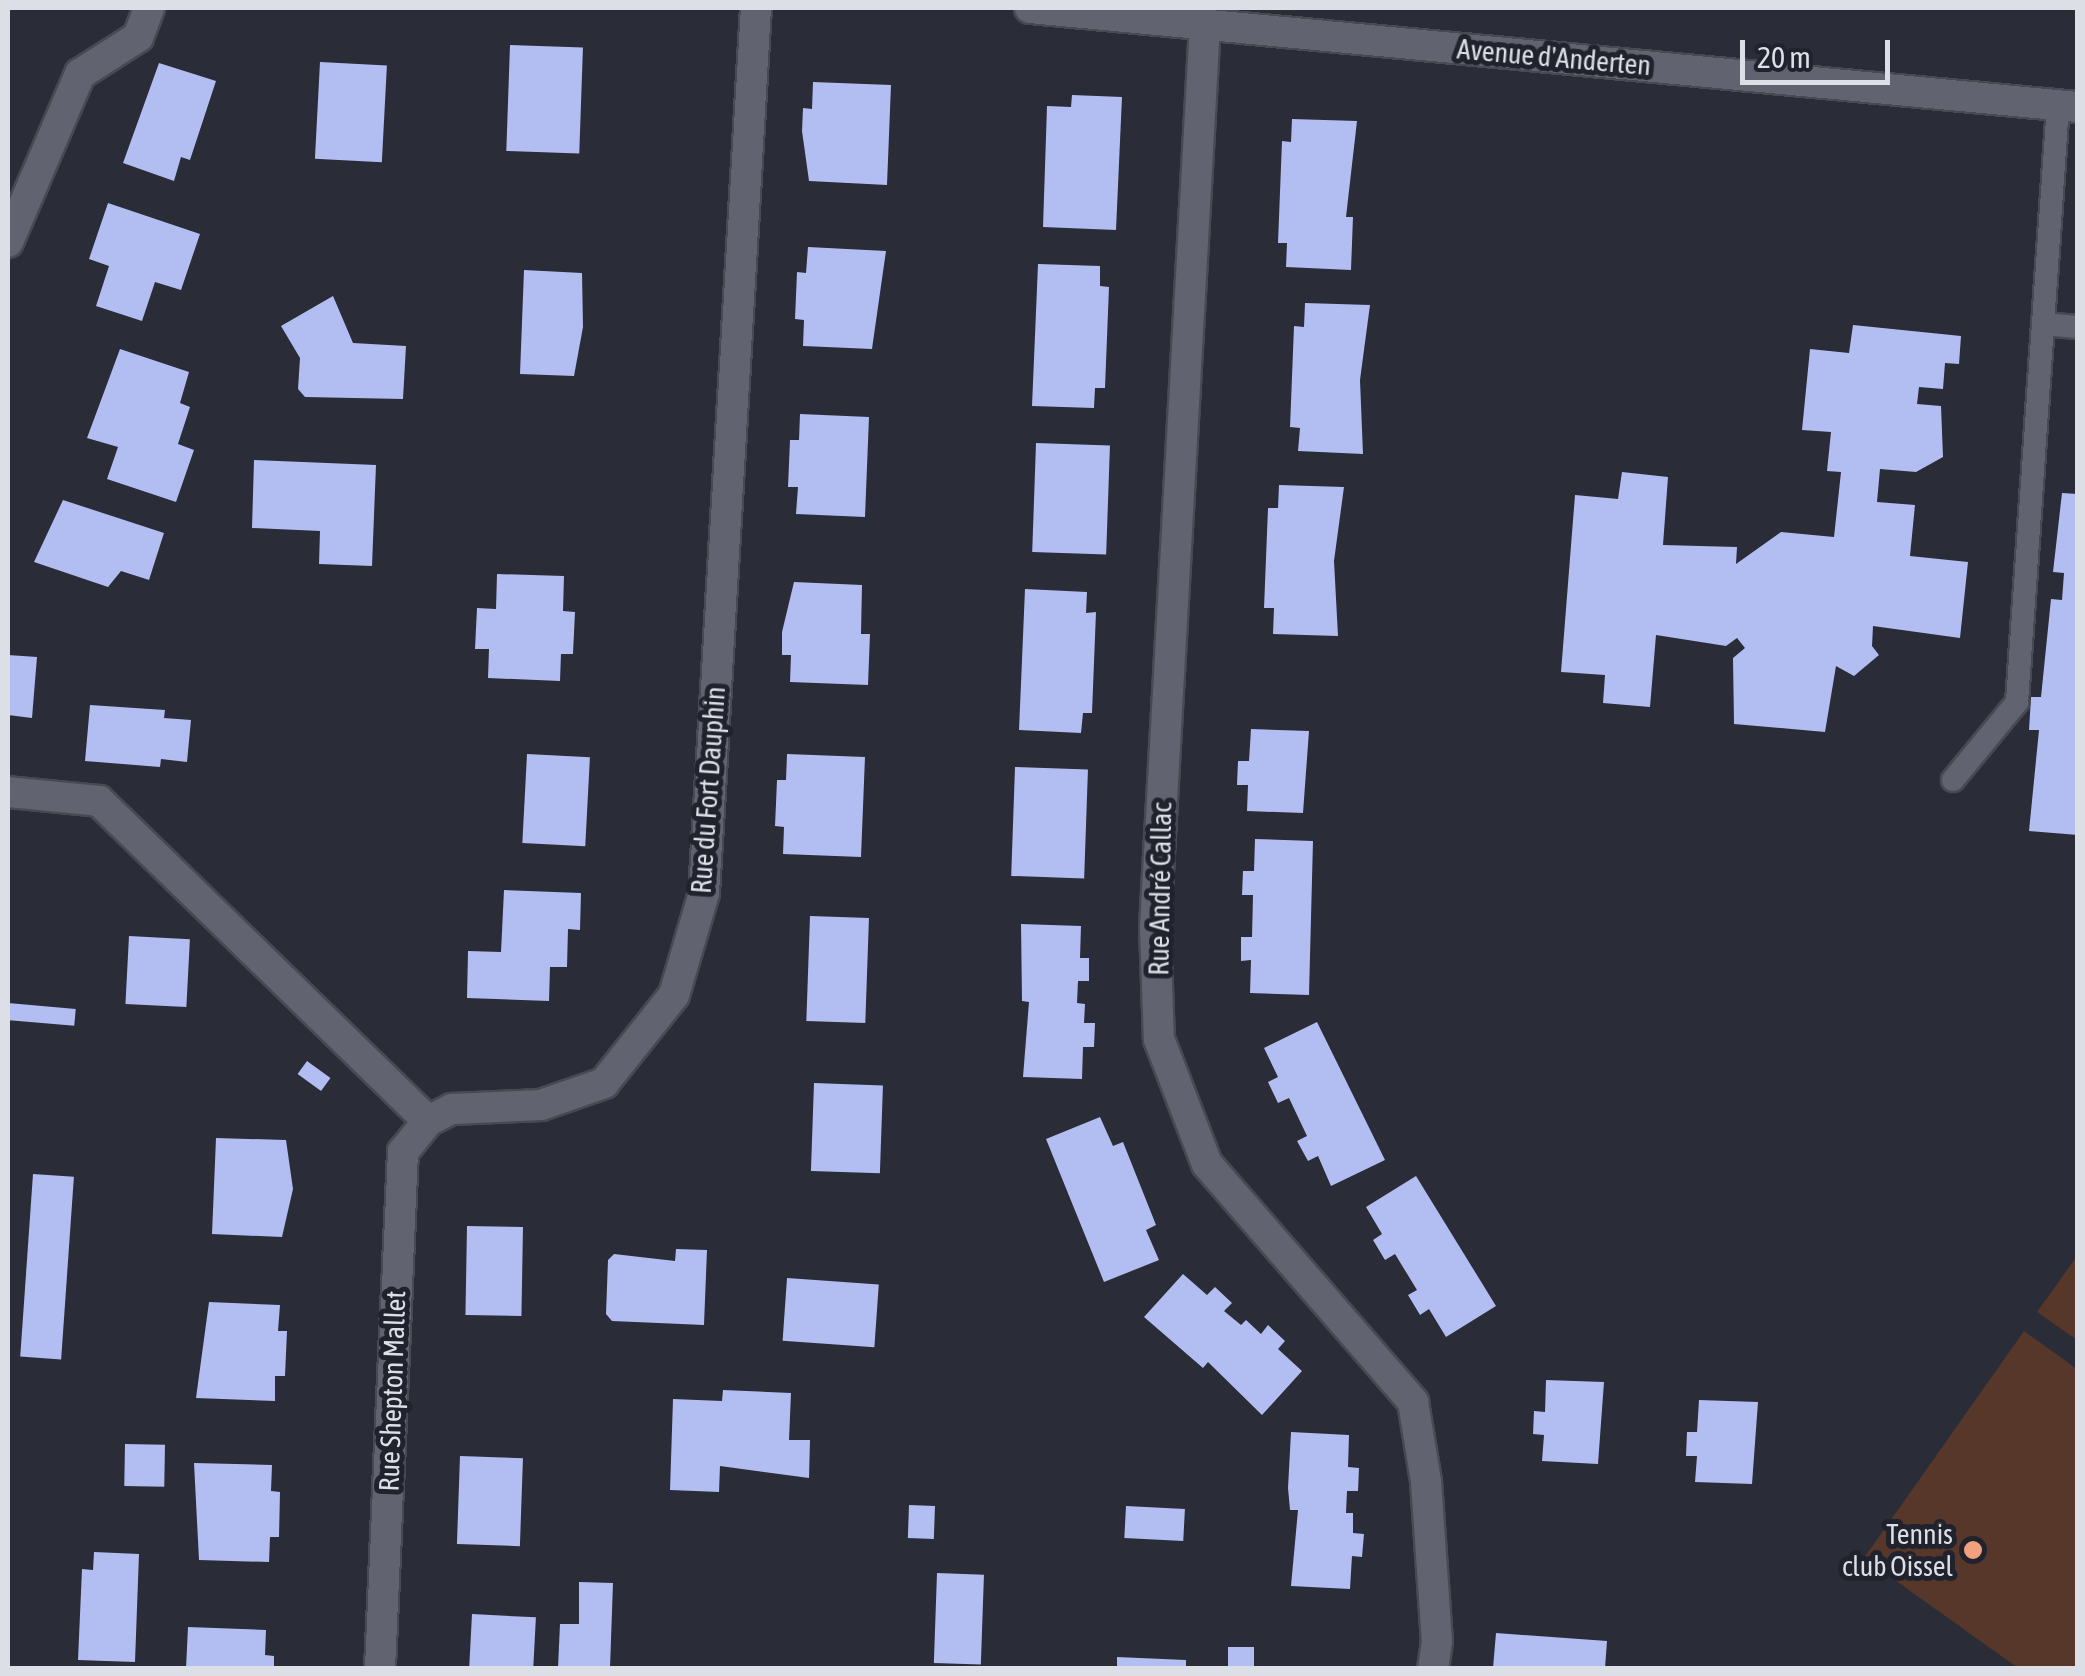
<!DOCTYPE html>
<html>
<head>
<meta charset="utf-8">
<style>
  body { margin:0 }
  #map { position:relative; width:2085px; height:1676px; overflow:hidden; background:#2a2c37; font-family:"Asap Condensed",sans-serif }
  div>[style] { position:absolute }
  .green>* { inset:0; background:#56372a }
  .building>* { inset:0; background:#b2bdf2; transform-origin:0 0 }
  .roads { filter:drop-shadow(2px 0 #474a52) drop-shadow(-2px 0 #474a52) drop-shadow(0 2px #474a52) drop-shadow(0 -2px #474a52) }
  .lane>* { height:22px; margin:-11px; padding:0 11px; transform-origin:11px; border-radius:11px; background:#616470 }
  .street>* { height:30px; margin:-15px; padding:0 15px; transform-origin:15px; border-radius:15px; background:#616470 }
  .dots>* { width:28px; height:28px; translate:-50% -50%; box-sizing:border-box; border:5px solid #20222d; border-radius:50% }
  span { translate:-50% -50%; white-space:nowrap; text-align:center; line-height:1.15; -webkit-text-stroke:10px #20222d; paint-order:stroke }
  .street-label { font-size:28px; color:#dddfe6 }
  .poi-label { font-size:28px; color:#dddfe6 }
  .right { translate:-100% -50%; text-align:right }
  .frame { position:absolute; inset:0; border:10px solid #dddfe6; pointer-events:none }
  .scale { position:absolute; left:1740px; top:40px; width:150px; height:45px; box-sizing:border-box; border:5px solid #dddfe6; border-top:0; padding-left:12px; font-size:30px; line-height:35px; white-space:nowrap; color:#dddfe6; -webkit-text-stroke:8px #20222d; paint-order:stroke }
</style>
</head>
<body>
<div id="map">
  <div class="green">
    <div style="clip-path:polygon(2077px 1256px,2077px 1340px,2037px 1312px)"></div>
    <div style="clip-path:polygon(2024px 1331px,2077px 1369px,2077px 1668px,2018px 1668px,1864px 1558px)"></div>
  </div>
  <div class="building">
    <div style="left:510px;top:45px;width:73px;height:106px;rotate:2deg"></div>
    <div style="left:320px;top:62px;width:67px;height:97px;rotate:3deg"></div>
    <div style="clip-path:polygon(159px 63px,216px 81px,190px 160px,181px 157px,174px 181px,123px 163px)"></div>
    <div style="clip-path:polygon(813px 82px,891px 85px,887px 185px,809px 181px,802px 131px,803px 108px,812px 109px)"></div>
    <div style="clip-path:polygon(1072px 95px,1122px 97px,1116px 230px,1043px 227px,1047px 106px,1071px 107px)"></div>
    <div style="clip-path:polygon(1292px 119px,1357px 121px,1346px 217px,1353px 217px,1351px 270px,1286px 267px,1287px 243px,1278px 243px,1282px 141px,1291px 142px)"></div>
    <div style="clip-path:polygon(108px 203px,200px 234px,181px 290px,155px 282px,142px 321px,96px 306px,109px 266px,89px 259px)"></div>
    <div style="clip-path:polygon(808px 247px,886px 251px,872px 349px,803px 346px,804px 320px,795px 319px,797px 272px,806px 273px)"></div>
    <div style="clip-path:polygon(1038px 264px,1100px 266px,1100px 286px,1109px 287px,1105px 388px,1095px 388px,1094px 408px,1032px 406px)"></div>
    <div style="clip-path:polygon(524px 270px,582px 273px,583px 327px,574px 376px,520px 374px)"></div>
    <div style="clip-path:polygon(333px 296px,353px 343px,406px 346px,403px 399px,305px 397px,298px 389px,300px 358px,281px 326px)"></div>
    <div style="clip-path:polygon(1305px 303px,1370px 305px,1360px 380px,1363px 454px,1298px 451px,1300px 428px,1290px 427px,1294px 326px,1304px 327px)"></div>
    <div style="clip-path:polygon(1853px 325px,1961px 336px,1959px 364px,1945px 363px,1943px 389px,1919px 387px,1917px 404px,1941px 406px,1943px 457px,1916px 472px,1880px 469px,1877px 502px,1915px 505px,1910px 556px,1968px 562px,1960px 638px,1873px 626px,1872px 646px,1879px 655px,1854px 676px,1836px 666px,1825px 732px,1734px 724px,1733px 658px,1745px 648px,1737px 638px,1726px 646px,1656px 635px,1650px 707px,1603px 703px,1605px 675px,1561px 672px,1575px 495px,1618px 499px,1622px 472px,1668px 477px,1663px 545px,1737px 547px,1736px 564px,1781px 532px,1834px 537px,1841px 472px,1827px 471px,1831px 432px,1802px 430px,1810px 349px,1849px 353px)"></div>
    <div style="clip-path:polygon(120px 349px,189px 372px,180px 403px,190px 407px,178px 444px,194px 450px,176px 502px,107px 479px,118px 447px,87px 438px)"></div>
    <div style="clip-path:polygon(800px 414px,869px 417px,865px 517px,796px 514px,798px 487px,788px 487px,790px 440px,799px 440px)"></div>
    <div style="left:1036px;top:443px;width:74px;height:109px;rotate:2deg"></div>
    <div style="clip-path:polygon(254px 460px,376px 465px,372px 566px,319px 564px,320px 531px,252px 528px)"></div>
    <div style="clip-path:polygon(1279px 485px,1344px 487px,1334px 561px,1338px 636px,1273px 634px,1274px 608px,1264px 608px,1268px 508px,1278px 508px)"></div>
    <div style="clip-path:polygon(2062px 493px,2078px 494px,2078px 835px,2029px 831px,2039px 730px,2029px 730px,2031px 697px,2041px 697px,2051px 599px,2062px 600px,2064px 573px,2053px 572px)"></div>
    <div style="clip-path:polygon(63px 500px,164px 533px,149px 580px,121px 571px,108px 587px,34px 562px)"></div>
    <div style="clip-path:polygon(497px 574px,564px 576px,563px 611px,575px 612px,573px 654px,561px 654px,560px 681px,488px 678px,489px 649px,475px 649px,477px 608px,496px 609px)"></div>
    <div style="clip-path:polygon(794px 582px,862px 585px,861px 634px,870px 634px,868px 685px,790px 682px,791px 655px,782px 655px,782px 632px)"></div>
    <div style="clip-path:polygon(1025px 589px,1087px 592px,1086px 613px,1096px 612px,1092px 713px,1083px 713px,1081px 733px,1019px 730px)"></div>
    <div style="clip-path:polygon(8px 655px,37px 657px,32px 718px,8px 715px)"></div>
    <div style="clip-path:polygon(90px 705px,165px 710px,164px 718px,191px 720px,187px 762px,161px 759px,160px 767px,85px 761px)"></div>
    <div style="clip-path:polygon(1251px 729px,1309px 731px,1303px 813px,1247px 811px,1248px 785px,1237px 785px,1238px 761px,1249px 761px)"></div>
    <div style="left:527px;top:754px;width:63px;height:89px;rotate:3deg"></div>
    <div style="clip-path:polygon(787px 754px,865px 757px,861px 857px,783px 854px,784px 827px,775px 826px,777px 780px,786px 780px)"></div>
    <div style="left:1015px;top:767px;width:73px;height:109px;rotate:2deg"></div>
    <div style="clip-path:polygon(1255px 839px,1313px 841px,1309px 995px,1250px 993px,1251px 960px,1241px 961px,1241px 937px,1252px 937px,1253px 895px,1242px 895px,1243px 871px,1254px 871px)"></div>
    <div style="clip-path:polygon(504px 890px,581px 893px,580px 930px,568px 929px,567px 967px,550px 967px,549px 1001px,467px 998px,468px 951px,501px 952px)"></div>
    <div style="left:810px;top:916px;width:59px;height:105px;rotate:2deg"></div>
    <div style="clip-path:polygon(1021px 924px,1081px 926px,1080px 958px,1089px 958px,1089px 981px,1078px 981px,1077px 1003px,1085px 1004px,1084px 1023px,1095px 1023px,1094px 1047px,1083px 1047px,1082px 1079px,1023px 1077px,1029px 1002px,1022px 1001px)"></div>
    <div style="left:129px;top:936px;width:61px;height:68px;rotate:3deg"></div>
    <div style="left:8px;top:1003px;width:68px;height:17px;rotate:5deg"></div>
    <div style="clip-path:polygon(1317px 1022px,1385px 1160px,1331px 1186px,1318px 1156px,1308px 1161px,1297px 1141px,1307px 1136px,1289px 1098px,1278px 1103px,1268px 1082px,1278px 1077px,1264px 1048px)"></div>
    <div style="left:307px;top:1061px;width:29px;height:16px;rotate:36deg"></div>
    <div style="left:814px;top:1083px;width:69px;height:88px;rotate:2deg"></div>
    <div style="clip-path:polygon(1100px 1117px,1113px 1146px,1123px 1142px,1156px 1225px,1146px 1230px,1159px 1260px,1104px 1282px,1046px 1139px)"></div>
    <div style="clip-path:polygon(216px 1138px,286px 1140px,293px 1189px,282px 1237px,212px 1234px)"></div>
    <div style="left:33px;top:1174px;width:41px;height:183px;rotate:4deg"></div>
    <div style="clip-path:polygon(1416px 1176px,1496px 1306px,1446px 1337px,1429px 1309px,1420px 1315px,1408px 1295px,1417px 1290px,1395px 1254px,1385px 1260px,1373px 1240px,1382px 1234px,1366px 1207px)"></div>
    <div style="left:467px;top:1226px;width:56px;height:89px;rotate:1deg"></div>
    <div style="clip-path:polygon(676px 1249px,707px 1250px,704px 1325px,612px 1321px,606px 1314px,608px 1260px,614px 1254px,675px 1261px)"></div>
    <div style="clip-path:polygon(1183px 1274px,1207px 1295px,1215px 1287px,1232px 1303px,1224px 1311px,1241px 1325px,1246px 1320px,1261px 1334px,1268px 1325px,1285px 1341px,1278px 1349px,1302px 1371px,1262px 1415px,1208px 1362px,1203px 1368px,1144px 1317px)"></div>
    <div style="left:787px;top:1278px;width:92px;height:63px;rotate:4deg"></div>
    <div style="clip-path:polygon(209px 1302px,280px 1305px,278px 1331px,287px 1331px,285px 1376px,275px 1376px,275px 1401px,196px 1398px)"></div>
    <div style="clip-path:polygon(1546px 1380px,1604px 1382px,1598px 1464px,1542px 1461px,1544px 1435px,1533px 1434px,1534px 1411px,1545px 1412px)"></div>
    <div style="clip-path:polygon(723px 1390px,791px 1393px,789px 1440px,810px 1440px,809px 1478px,720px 1466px,719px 1492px,670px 1490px,673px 1399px,722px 1401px)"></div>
    <div style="clip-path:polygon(1699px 1400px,1758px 1402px,1752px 1484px,1695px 1482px,1697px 1456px,1686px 1456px,1687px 1432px,1697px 1432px)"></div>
    <div style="clip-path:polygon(1291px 1432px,1349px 1435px,1348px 1467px,1359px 1468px,1358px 1491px,1347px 1491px,1346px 1513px,1353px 1513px,1353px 1533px,1364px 1534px,1362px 1557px,1352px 1556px,1350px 1589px,1291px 1586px,1298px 1510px,1290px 1510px,1288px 1488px)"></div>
    <div style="left:125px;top:1444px;width:40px;height:42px;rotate:1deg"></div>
    <div style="left:460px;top:1456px;width:63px;height:88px;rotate:2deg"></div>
    <div style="clip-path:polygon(194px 1463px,272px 1465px,271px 1491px,280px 1492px,279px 1537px,270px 1537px,269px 1562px,199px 1560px)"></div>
    <div style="left:909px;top:1505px;width:26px;height:33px;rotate:2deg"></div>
    <div style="left:1126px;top:1506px;width:59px;height:32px;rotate:3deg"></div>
    <div style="clip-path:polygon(94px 1552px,139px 1554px,135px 1662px,78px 1660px,82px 1569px,93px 1570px)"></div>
    <div style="left:937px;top:1573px;width:47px;height:90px;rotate:2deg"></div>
    <div style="clip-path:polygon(579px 1582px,613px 1583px,610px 1668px,558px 1668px,560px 1624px,579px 1624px)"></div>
    <div style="left:472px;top:1614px;width:64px;height:54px;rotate:3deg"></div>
    <div style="clip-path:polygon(188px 1627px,266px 1630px,265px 1655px,274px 1656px,274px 1668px,186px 1668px)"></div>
    <div style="clip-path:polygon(1496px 1633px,1607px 1641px,1605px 1668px,1493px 1668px)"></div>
    <div style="left:1228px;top:1647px;width:26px;height:21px"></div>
    <div style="clip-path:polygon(1117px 1657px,1186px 1660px,1186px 1668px,1117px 1668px)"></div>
  </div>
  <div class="roads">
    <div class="lane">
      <div style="left:2043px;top:324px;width:35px;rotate:5deg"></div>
      <div style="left:1953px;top:780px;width:101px;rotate:-50.6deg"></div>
      <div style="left:2017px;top:702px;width:598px;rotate:-86.07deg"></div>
    </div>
    <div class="street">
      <div style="left:1030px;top:8px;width:1053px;rotate:5.4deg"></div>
      <div style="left:1205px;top:24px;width:904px;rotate:93.17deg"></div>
      <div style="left:1155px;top:927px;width:112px;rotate:88deg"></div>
      <div style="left:1159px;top:1039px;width:134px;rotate:69deg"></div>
      <div style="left:1207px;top:1164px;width:315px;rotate:49.1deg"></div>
      <div style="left:1413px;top:1402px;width:80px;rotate:80.7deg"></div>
      <div style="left:1426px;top:1481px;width:160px;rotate:86.1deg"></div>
      <div style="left:1437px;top:1641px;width:27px;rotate:98deg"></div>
      <div style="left:8px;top:242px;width:183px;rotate:-66.8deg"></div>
      <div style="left:80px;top:74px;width:69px;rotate:-32.5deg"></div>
      <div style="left:138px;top:37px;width:31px;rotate:-69deg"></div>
      <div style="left:8px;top:792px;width:91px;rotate:5.6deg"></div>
      <div style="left:99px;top:801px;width:459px;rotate:44.2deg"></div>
      <div style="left:380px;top:1668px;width:517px;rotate:-87.45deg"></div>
      <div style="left:403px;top:1152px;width:40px;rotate:-51deg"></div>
      <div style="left:428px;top:1121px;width:27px;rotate:-27deg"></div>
      <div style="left:452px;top:1109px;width:89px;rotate:-2.6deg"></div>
      <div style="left:541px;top:1105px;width:67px;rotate:-19.2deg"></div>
      <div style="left:604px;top:1083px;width:112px;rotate:-51.5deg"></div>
      <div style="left:674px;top:995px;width:106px;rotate:-73.6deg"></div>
      <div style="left:704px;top:893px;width:887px;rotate:-86.64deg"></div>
    </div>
  </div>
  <div class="dots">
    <div style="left:1973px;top:1550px;background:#f2a17e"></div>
  </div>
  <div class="street-label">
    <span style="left:1554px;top:57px;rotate:5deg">Avenue d'Anderten</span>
    <span style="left:708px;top:790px;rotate:-86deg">Rue du Fort Dauphin</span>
    <span style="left:1160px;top:889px;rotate:-89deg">Rue André Callac</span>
    <span style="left:392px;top:1391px;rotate:-88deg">Rue Shepton Mallet</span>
  </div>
  <div class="poi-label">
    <span class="right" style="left:1953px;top:1550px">Tennis<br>club Oissel</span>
  </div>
  <div class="frame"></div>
  <div class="scale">20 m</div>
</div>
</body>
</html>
